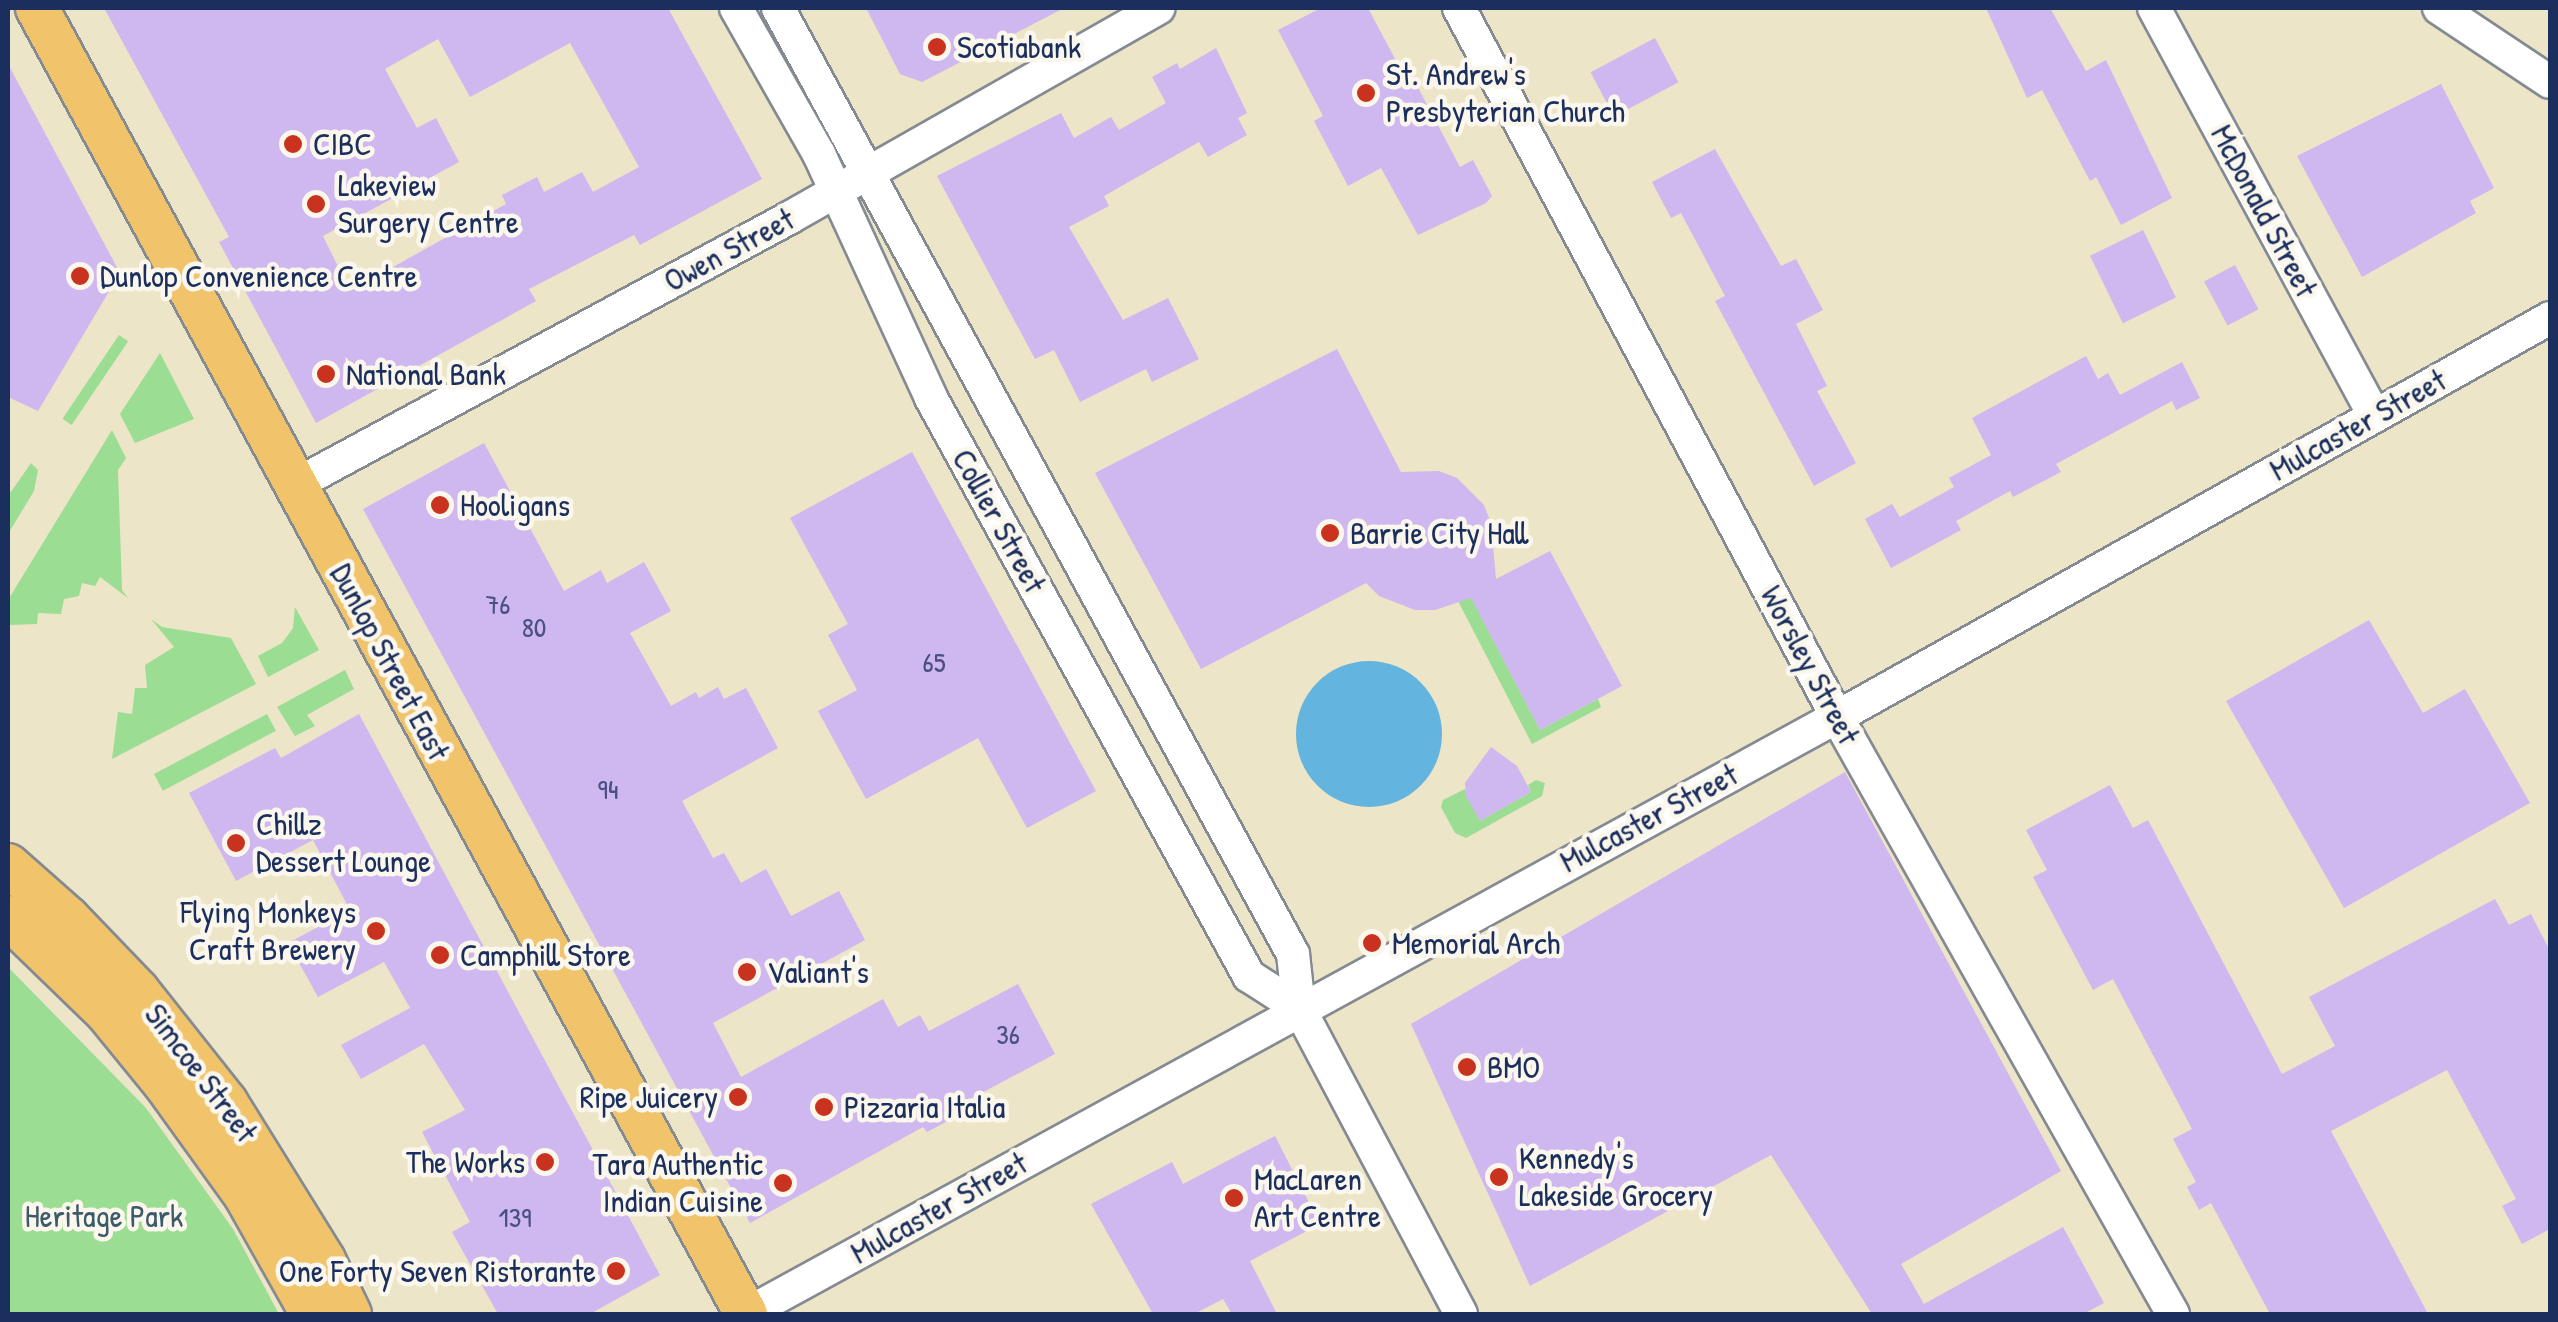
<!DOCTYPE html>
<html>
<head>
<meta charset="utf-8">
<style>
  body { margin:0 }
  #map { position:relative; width:2558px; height:1322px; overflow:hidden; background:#ece5c7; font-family:"Patrick Hand",sans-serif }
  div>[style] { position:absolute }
  .green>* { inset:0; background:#9bdd93; transform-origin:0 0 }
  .water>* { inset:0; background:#63b4de }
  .round { border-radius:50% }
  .building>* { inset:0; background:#cfb7f0; transform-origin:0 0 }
  .roads { filter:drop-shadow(2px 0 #848a92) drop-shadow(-2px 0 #848a92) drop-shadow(0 2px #848a92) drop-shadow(0 -2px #848a92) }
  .minor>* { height:32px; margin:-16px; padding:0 16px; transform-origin:16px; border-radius:16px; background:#fff }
  .major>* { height:42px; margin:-21px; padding:0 21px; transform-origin:21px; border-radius:21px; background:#f1c36a }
  .dots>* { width:28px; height:28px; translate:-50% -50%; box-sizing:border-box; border:5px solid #fbf7ec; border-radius:50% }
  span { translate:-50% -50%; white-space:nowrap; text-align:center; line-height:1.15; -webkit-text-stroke:9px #fbf7ec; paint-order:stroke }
  .number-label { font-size:28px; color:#485182 }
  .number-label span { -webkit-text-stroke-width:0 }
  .poi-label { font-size:32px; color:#1b2f5e }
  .left { translate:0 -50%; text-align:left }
  .right { translate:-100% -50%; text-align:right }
  .street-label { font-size:32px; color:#1b2f5e }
  .park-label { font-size:32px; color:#3b5a6b }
  .frame { position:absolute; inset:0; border:10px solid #1b2f5e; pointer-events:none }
</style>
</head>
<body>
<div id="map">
  <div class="green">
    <div style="left:119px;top:335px;width:11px;height:101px;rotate:34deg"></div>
    <div style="clip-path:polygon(160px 353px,194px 419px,135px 443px,120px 414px)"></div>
    <div style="clip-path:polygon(112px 430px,126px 458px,118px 470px,122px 590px,128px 598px,100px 577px,95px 586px,82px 583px,79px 596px,64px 599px,61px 614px,38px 613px,37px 624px,8px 625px,8px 600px)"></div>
    <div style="clip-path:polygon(31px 463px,38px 470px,34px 491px,8px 534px,8px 490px,11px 492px)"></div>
    <div style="clip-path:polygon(1469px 593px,1540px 730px,1598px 699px,1601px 707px,1532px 744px,1458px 601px)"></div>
    <div style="clip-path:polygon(295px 607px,319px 650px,268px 677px,258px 656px,282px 643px,293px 628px)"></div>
    <div style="clip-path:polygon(151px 619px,162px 627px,231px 638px,256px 684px,112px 759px,118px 712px,132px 714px,135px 688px,147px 688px,145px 665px,174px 647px)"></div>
    <div style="clip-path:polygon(345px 670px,354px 689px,307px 715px,315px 726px,295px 736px,277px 707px)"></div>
    <div style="left:267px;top:714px;width:19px;height:128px;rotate:62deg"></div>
    <div style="clip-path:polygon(1536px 780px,1545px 783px,1542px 796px,1466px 838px,1455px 833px,1441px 807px,1443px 800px,1465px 789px,1480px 821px,1531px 792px,1528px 785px)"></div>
    <div style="clip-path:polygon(8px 967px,146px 1108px,233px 1229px,279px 1314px,8px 1314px)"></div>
  </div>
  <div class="water">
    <div class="round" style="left:1296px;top:661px;width:146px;height:146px"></div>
  </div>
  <div class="building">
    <div style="clip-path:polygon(evenodd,104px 8px,668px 8px,762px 179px,640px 245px,634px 235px,529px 289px,536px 301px,316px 423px,219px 242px,229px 237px,104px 8px,438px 39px,470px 97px,570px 43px,639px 167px,593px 192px,582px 172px,544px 192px,537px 177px,502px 195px,506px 204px,350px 291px,323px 236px,459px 162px,436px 118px,417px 128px,385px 69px,438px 39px)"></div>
    <div style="clip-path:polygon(866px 8px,1064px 8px,922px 82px,900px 74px)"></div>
    <div style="clip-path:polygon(1321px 8px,1368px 8px,1401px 70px,1407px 67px,1460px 167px,1473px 160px,1492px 196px,1486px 203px,1418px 235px,1381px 168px,1348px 186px,1314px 121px,1323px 116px,1278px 30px)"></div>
    <div style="clip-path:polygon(1986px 8px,2050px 8px,2086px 71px,2106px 60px,2172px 198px,2121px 225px,2096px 177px,2090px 181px,2042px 90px,2027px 98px)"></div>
    <div style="left:1655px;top:38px;width:50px;height:73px;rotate:62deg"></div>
    <div style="clip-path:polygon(1216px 48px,1247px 113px,1238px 118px,1247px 135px,1208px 157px,1199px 142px,1104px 196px,1109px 206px,1069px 227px,1123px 320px,1168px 298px,1199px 359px,1152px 382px,1146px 369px,1080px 402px,1054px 350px,1035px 359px,937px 176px,1061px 113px,1074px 138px,1111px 117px,1119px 130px,1166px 103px,1152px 77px,1177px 63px,1180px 69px)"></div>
    <div style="clip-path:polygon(8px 64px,120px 273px,38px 411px,8px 397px)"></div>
    <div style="clip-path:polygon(2441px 84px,2494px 188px,2470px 201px,2476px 213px,2362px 277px,2297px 156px)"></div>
    <div style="clip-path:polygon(1715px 149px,1781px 266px,1796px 259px,1823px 310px,1796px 324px,1827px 386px,1817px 391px,1856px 463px,1814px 486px,1715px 301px,1725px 296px,1681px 213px,1671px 218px,1652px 182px)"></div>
    <div style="left:2143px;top:230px;width:75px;height:59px;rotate:64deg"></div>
    <div style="left:2235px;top:265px;width:50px;height:35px;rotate:62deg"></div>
    <div style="clip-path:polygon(1337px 349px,1401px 472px,1439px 471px,1457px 478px,1484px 505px,1491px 523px,1496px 579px,1550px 551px,1622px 686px,1540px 730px,1471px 598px,1435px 610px,1415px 610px,1379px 596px,1366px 583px,1201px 669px,1095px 473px)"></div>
    <div style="clip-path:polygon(2086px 356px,2098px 379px,2108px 373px,2120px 395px,2182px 362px,2200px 398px,2176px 410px,2172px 401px,2056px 464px,2061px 472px,2013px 497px,2010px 491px,1956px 521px,1961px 530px,1891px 568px,1865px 519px,1892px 504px,1900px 517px,1954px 487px,1949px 478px,1991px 455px,1972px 418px)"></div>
    <div style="clip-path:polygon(484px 443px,564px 591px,601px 570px,607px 583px,644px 562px,671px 611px,630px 633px,671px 706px,696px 692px,699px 698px,718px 687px,724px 699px,746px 688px,778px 748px,682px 801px,713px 858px,724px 853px,741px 883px,766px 869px,791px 916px,839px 891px,865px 940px,713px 1023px,741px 1077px,883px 999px,898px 1027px,920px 1015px,929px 1031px,1018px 984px,1055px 1054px,972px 1098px,976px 1106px,927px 1132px,923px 1127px,750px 1223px,363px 509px)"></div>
    <div style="clip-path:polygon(912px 452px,1096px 791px,1027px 828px,978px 738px,866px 799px,818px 711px,857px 690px,828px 635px,848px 624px,790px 518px)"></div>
    <div style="clip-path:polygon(2369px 620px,2423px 713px,2465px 689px,2530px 803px,2344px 908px,2226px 701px)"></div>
    <div style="clip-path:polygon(359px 714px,660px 1275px,590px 1314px,498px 1314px,452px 1232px,470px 1222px,422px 1132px,465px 1110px,424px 1044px,361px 1079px,341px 1045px,410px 1008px,384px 962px,318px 997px,288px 943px,350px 910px,313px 840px,236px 881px,189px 793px,275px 748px,281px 758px)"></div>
    <div style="clip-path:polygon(1491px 747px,1517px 766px,1531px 792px,1480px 821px,1466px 796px,1465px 783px)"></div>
    <div style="clip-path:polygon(1845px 772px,2061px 1171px,1901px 1264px,1924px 1304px,2063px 1227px,2104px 1303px,2083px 1314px,1872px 1314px,1771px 1155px,1530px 1286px,1411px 1024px)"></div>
    <div style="clip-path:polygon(2110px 785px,2133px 828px,2148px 820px,2282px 1074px,2335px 1046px,2309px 997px,2495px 899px,2509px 925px,2531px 914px,2550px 951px,2550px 1229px,2522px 1244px,2502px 1206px,2516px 1199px,2447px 1070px,2331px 1131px,2428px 1314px,2270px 1314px,2211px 1203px,2199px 1210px,2187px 1187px,2196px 1182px,2173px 1139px,2192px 1129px,2113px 979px,2093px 990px,2033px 877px,2047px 870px,2026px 830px)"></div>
    <div style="clip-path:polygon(1275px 1136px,1320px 1224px,1250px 1261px,1277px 1314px,1232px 1314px,1223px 1299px,1194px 1314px,1153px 1314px,1091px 1204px,1172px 1162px,1183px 1184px)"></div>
  </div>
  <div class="roads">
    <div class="minor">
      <div style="left:736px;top:8px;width:168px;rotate:60.4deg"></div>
      <div style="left:819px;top:154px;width:268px;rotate:65.3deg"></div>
      <div style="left:931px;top:398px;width:660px;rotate:61.18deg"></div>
      <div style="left:1249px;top:976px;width:59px;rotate:32.6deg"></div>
      <div style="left:778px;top:8px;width:1077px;rotate:61.44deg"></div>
      <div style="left:1293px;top:954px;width:54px;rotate:83.7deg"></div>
      <div style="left:1299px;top:1008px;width:346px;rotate:62.1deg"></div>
      <div style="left:1459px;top:8px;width:803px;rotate:61.94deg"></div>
      <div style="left:1837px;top:717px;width:685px;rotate:60.63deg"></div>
      <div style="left:2154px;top:8px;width:463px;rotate:61.6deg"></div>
      <div style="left:2439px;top:8px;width:133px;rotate:33.7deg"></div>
      <div style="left:295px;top:485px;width:562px;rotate:-28.39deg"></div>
      <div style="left:789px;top:218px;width:425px;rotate:-29.6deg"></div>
      <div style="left:746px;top:1314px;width:1244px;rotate:-28.69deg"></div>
      <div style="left:1837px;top:717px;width:817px;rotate:-29.23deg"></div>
    </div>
    <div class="major">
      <div style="left:37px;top:8px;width:1486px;rotate:61.5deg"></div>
      <div style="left:8px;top:865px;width:80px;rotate:41.5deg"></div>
      <div style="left:68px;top:918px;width:101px;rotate:46.2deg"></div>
      <div style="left:138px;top:991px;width:142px;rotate:51.6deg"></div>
      <div style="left:226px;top:1102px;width:186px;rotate:58.2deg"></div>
      <div style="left:324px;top:1260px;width:60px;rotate:64.3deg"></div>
      <div style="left:8px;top:917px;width:138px;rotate:44.1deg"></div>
      <div style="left:107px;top:1013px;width:92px;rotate:50.8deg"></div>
      <div style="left:165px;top:1084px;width:137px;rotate:54.2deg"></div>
      <div style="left:245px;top:1195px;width:137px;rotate:60.6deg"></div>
    </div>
  </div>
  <div class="dots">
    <div style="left:937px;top:47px;background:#c8321e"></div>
    <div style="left:1366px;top:93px;background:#c8321e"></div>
    <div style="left:293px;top:144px;background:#c8321e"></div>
    <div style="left:316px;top:204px;background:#c8321e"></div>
    <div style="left:80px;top:276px;background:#c8321e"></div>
    <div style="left:326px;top:374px;background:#c8321e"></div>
    <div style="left:440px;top:505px;background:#c8321e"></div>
    <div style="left:1330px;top:533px;background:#c8321e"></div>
    <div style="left:236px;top:843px;background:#c8321e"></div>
    <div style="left:376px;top:931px;background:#c8321e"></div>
    <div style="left:1372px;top:943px;background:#c8321e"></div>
    <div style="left:440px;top:955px;background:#c8321e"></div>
    <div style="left:747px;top:972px;background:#c8321e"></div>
    <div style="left:1467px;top:1067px;background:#c8321e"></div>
    <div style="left:738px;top:1097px;background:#c8321e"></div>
    <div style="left:824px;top:1107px;background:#c8321e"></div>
    <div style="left:545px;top:1162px;background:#c8321e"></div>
    <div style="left:1499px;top:1177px;background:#c8321e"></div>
    <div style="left:783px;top:1183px;background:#c8321e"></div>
    <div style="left:1234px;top:1198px;background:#c8321e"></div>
    <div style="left:616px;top:1271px;background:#c8321e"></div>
  </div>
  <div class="number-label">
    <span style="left:498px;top:604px">76</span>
    <span style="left:534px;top:627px">80</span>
    <span style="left:934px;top:662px">65</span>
    <span style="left:608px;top:789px">94</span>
    <span style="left:1008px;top:1034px">36</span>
    <span style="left:515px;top:1217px">139</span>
  </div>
  <div class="poi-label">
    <span class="left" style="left:957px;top:47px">Scotiabank</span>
    <span class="left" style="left:1386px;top:93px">St. Andrew's<br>Presbyterian Church</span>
    <span class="left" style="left:313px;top:144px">CIBC</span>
    <span class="left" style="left:338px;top:204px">Lakeview<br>Surgery Centre</span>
    <span class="left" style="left:100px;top:276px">Dunlop Convenience Centre</span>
    <span class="left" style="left:346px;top:374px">National Bank</span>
    <span class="left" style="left:460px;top:505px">Hooligans</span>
    <span class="left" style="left:1350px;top:533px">Barrie City Hall</span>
    <span class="left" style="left:256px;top:843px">Chillz<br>Dessert Lounge</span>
    <span class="right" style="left:356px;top:931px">Flying Monkeys<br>Craft Brewery</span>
    <span class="left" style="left:1392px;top:943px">Memorial Arch</span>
    <span class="left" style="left:460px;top:955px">Camphill Store</span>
    <span class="left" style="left:767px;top:972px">Valiant's</span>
    <span class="left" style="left:1487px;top:1067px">BMO</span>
    <span class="right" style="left:718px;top:1097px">Ripe Juicery</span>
    <span class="left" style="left:844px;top:1107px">Pizzaria Italia</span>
    <span class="left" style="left:1519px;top:1177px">Kennedy's<br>Lakeside Grocery</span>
    <span class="right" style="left:525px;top:1162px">The Works</span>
    <span class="right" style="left:763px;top:1183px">Tara Authentic<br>Indian Cuisine</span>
    <span class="left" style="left:1254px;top:1198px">MacLaren<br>Art Centre</span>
    <span class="right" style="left:596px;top:1271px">One Forty Seven Ristorante</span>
  </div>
  <div class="street-label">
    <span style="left:2264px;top:211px;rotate:62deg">McDonald Street</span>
    <span style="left:729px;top:250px;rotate:-28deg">Owen Street</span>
    <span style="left:2358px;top:425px;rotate:-29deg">Mulcaster Street</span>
    <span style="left:999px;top:521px;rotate:61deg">Collier Street</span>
    <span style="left:390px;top:662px;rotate:62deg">Dunlop Street East</span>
    <span style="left:1810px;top:665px;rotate:62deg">Worsley Street</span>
    <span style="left:1649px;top:818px;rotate:-28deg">Mulcaster Street</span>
    <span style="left:201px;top:1073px;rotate:53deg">Simcoe Street</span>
    <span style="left:939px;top:1208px;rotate:-29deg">Mulcaster Street</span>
  </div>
  <div class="park-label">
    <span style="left:104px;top:1216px">Heritage Park</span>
  </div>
  <div class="frame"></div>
</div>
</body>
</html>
